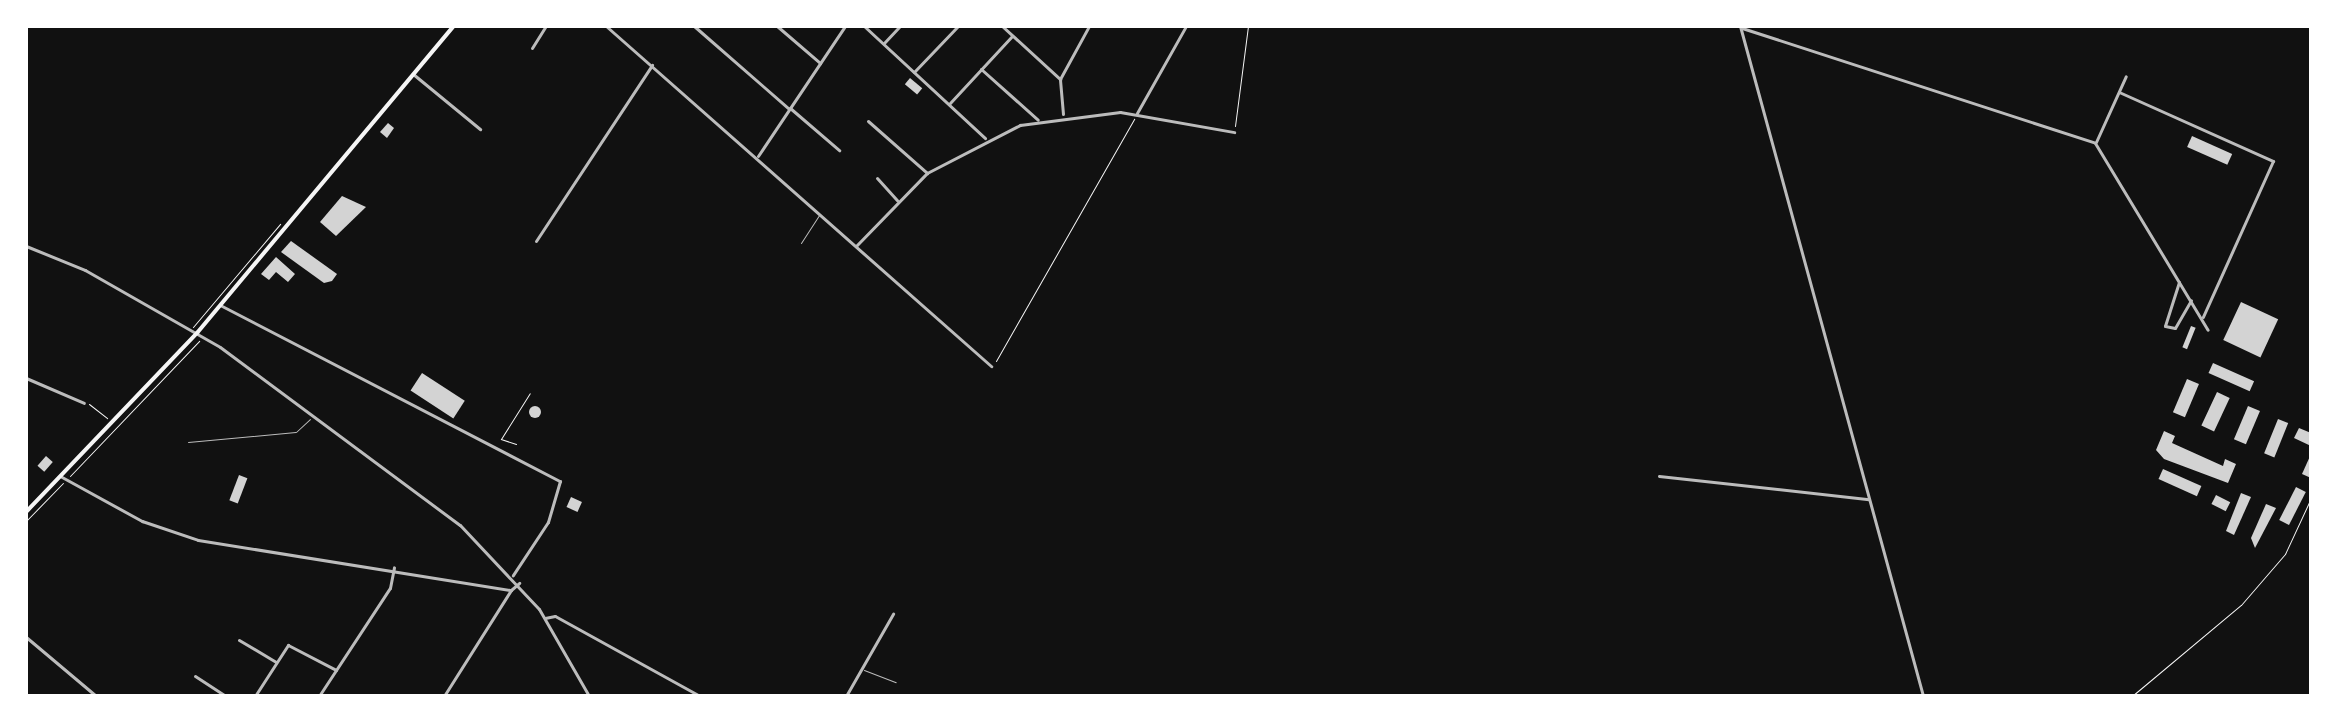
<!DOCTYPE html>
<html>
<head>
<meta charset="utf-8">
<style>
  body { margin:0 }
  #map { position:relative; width:2337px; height:722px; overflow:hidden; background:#111; font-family:Lora,serif }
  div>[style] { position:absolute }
  .building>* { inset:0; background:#d3d3d3; transform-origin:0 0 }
  .round { border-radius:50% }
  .path>* { height:1px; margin:-0.5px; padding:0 0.5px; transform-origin:0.5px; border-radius:0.5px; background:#f5f5f5 }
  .service>* { height:1px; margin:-0.5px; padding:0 0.5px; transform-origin:0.5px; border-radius:0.5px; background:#bcbcbc }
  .minor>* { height:3px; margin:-1.5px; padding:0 1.5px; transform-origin:1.5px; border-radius:1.5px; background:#bcbcbc }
  .tertiary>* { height:3px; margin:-1.5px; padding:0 1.5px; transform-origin:1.5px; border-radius:1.5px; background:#bcbcbc }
  .primary>* { height:4px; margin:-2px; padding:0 2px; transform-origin:2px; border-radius:2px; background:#f5f5f5 }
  span { translate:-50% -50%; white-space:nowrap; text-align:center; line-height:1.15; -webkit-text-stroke:8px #fff; paint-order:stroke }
  .frame { position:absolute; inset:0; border:28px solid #fff; pointer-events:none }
</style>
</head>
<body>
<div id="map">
  <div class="building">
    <div style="left:910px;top:78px;width:16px;height:8px;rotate:40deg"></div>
    <div style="clip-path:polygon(388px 123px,394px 128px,387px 138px,380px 132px)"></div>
    <div style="left:2192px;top:136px;width:44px;height:12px;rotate:24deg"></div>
    <div style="clip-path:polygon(342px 196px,366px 207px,336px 236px,320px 222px)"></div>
    <div style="clip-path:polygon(291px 241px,337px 274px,332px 281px,324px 283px,281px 252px)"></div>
    <div style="clip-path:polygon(276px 257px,295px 274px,288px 282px,276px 272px,269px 280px,261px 274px)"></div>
    <div style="left:2241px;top:302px;width:41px;height:42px;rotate:25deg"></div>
    <div style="left:2191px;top:326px;width:5px;height:23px;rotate:22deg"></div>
    <div style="left:2213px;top:363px;width:45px;height:11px;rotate:24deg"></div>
    <div style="left:422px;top:373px;width:51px;height:21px;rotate:33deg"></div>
    <div style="left:2187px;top:379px;width:13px;height:36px;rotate:23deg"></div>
    <div style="left:2217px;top:392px;width:14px;height:37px;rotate:25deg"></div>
    <div style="left:2248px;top:406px;width:13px;height:36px;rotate:23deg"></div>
    <div class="round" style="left:529px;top:406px;width:12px;height:12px"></div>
    <div style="left:2278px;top:419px;width:11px;height:37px;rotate:22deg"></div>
    <div style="clip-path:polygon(2299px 428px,2311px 433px,2311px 446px,2294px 438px)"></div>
    <div style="clip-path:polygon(2164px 431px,2175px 436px,2172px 443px,2223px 466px,2225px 459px,2236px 464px,2228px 483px,2164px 459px,2156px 450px)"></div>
    <div style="clip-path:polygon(2311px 454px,2311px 478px,2302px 474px)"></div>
    <div style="left:46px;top:456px;width:9px;height:13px;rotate:41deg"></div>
    <div style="left:2163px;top:469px;width:42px;height:11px;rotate:24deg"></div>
    <div style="left:239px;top:475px;width:9px;height:27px;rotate:21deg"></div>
    <div style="left:2296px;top:487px;width:11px;height:37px;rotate:27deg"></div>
    <div style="clip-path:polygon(2241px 493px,2251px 497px,2234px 535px,2226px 531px)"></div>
    <div style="left:2216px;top:495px;width:16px;height:10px;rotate:27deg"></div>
    <div style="left:571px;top:497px;width:12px;height:11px;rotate:24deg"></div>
    <div style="clip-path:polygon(2266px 504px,2276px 508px,2255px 548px,2251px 538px)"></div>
  </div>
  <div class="path">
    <div style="left:1235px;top:126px;width:101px;rotate:-82.6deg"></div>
    <div style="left:193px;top:327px;width:135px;rotate:-49.8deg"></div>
    <div style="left:996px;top:361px;width:279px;rotate:-60.3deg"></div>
    <div style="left:89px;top:404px;width:23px;rotate:38deg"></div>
    <div style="left:516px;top:444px;width:16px;rotate:-162deg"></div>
    <div style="left:501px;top:439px;width:54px;rotate:-57.8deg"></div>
    <div style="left:70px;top:476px;width:187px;rotate:-46.3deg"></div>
    <div style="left:26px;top:521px;width:53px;rotate:-45.8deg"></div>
    <div style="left:2132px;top:696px;width:142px;rotate:-39.9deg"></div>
    <div style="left:2241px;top:605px;width:67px;rotate:-49.2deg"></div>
    <div style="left:2285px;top:554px;width:62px;rotate:-65.1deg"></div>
  </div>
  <div class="service">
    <div style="left:801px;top:243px;width:33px;rotate:-57deg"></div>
    <div style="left:188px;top:442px;width:108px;rotate:-5.3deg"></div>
    <div style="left:296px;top:432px;width:19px;rotate:-43deg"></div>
    <div style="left:864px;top:670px;width:34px;rotate:21deg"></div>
  </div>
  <div class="minor">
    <div style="left:606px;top:26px;width:514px;rotate:41.45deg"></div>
    <div style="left:694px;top:26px;width:126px;rotate:41.1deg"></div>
    <div style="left:777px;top:26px;width:57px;rotate:40.7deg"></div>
    <div style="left:864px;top:26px;width:165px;rotate:42.8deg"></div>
    <div style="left:1002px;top:26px;width:79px;rotate:42.4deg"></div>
    <div style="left:1742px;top:28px;width:371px;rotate:18deg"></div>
    <div style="left:2095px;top:143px;width:218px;rotate:58.9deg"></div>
    <div style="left:884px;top:43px;width:23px;rotate:-47deg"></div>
    <div style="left:532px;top:48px;width:26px;rotate:-58deg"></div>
    <div style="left:981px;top:69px;width:76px;rotate:41.8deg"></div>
    <div style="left:914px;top:72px;width:64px;rotate:-46.3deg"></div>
    <div style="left:413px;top:74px;width:87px;rotate:39.4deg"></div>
    <div style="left:2119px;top:92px;width:169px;rotate:24.1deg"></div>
    <div style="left:2273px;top:161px;width:171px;rotate:114.2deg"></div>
    <div style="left:950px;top:103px;width:91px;rotate:-47.2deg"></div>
    <div style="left:790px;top:108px;width:65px;rotate:40.6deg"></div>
    <div style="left:1137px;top:113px;width:100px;rotate:-60.6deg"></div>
    <div style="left:1063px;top:114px;width:35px;rotate:-95deg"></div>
    <div style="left:1060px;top:79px;width:60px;rotate:-61.3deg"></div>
    <div style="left:868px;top:121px;width:79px;rotate:41.4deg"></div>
    <div style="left:2096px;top:142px;width:72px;rotate:-65.6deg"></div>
    <div style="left:758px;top:156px;width:156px;rotate:-56.2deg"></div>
    <div style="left:877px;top:178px;width:30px;rotate:48deg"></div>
    <div style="left:536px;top:241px;width:211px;rotate:-56.6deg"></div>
    <div style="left:856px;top:246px;width:102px;rotate:-45.8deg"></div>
    <div style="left:927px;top:173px;width:105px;rotate:-27.3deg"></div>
    <div style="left:1020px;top:125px;width:101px;rotate:-7.4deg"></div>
    <div style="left:1120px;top:112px;width:116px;rotate:10deg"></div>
    <div style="left:2179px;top:282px;width:46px;rotate:107.7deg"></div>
    <div style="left:2165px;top:326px;width:10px;rotate:11deg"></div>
    <div style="left:2175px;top:328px;width:32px;rotate:-60deg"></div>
    <div style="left:220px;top:305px;width:383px;rotate:27.4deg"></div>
    <div style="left:560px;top:481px;width:43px;rotate:106.3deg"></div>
    <div style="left:548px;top:522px;width:64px;rotate:123.4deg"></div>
    <div style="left:26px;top:378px;width:63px;rotate:23.3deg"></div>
    <div style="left:60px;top:476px;width:94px;rotate:28.8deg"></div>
    <div style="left:142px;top:521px;width:59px;rotate:18.7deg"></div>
    <div style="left:198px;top:540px;width:317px;rotate:9.1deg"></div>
    <div style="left:511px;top:590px;width:11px;rotate:-41deg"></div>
    <div style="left:1659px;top:476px;width:211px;rotate:6.3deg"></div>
    <div style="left:545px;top:618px;width:10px;rotate:-11deg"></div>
    <div style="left:555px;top:616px;width:166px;rotate:28.9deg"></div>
    <div style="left:26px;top:637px;width:92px;rotate:40.1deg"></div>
    <div style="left:239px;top:640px;width:43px;rotate:30.7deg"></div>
    <div style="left:195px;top:676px;width:37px;rotate:33deg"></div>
    <div style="left:255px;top:696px;width:61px;rotate:-57.1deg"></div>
    <div style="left:288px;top:645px;width:54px;rotate:27.5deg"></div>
    <div style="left:319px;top:696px;width:129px;rotate:-56.7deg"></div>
    <div style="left:390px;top:588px;width:21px;rotate:-79deg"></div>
    <div style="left:444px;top:696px;width:125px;rotate:-57.7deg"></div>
    <div style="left:846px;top:696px;width:95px;rotate:-60.2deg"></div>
  </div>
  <div class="tertiary">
    <div style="left:1740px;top:26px;width:695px;rotate:74.72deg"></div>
    <div style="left:26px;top:246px;width:64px;rotate:22.1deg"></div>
    <div style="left:85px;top:270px;width:155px;rotate:29.7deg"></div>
    <div style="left:220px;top:347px;width:299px;rotate:36.6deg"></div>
    <div style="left:460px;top:525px;width:115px;rotate:46.8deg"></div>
    <div style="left:539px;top:609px;width:100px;rotate:60.1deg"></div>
  </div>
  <div class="primary">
    <div style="left:26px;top:512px;width:248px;rotate:-46.3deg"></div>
    <div style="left:197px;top:333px;width:400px;rotate:-50.1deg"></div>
  </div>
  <div class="frame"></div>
</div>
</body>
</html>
